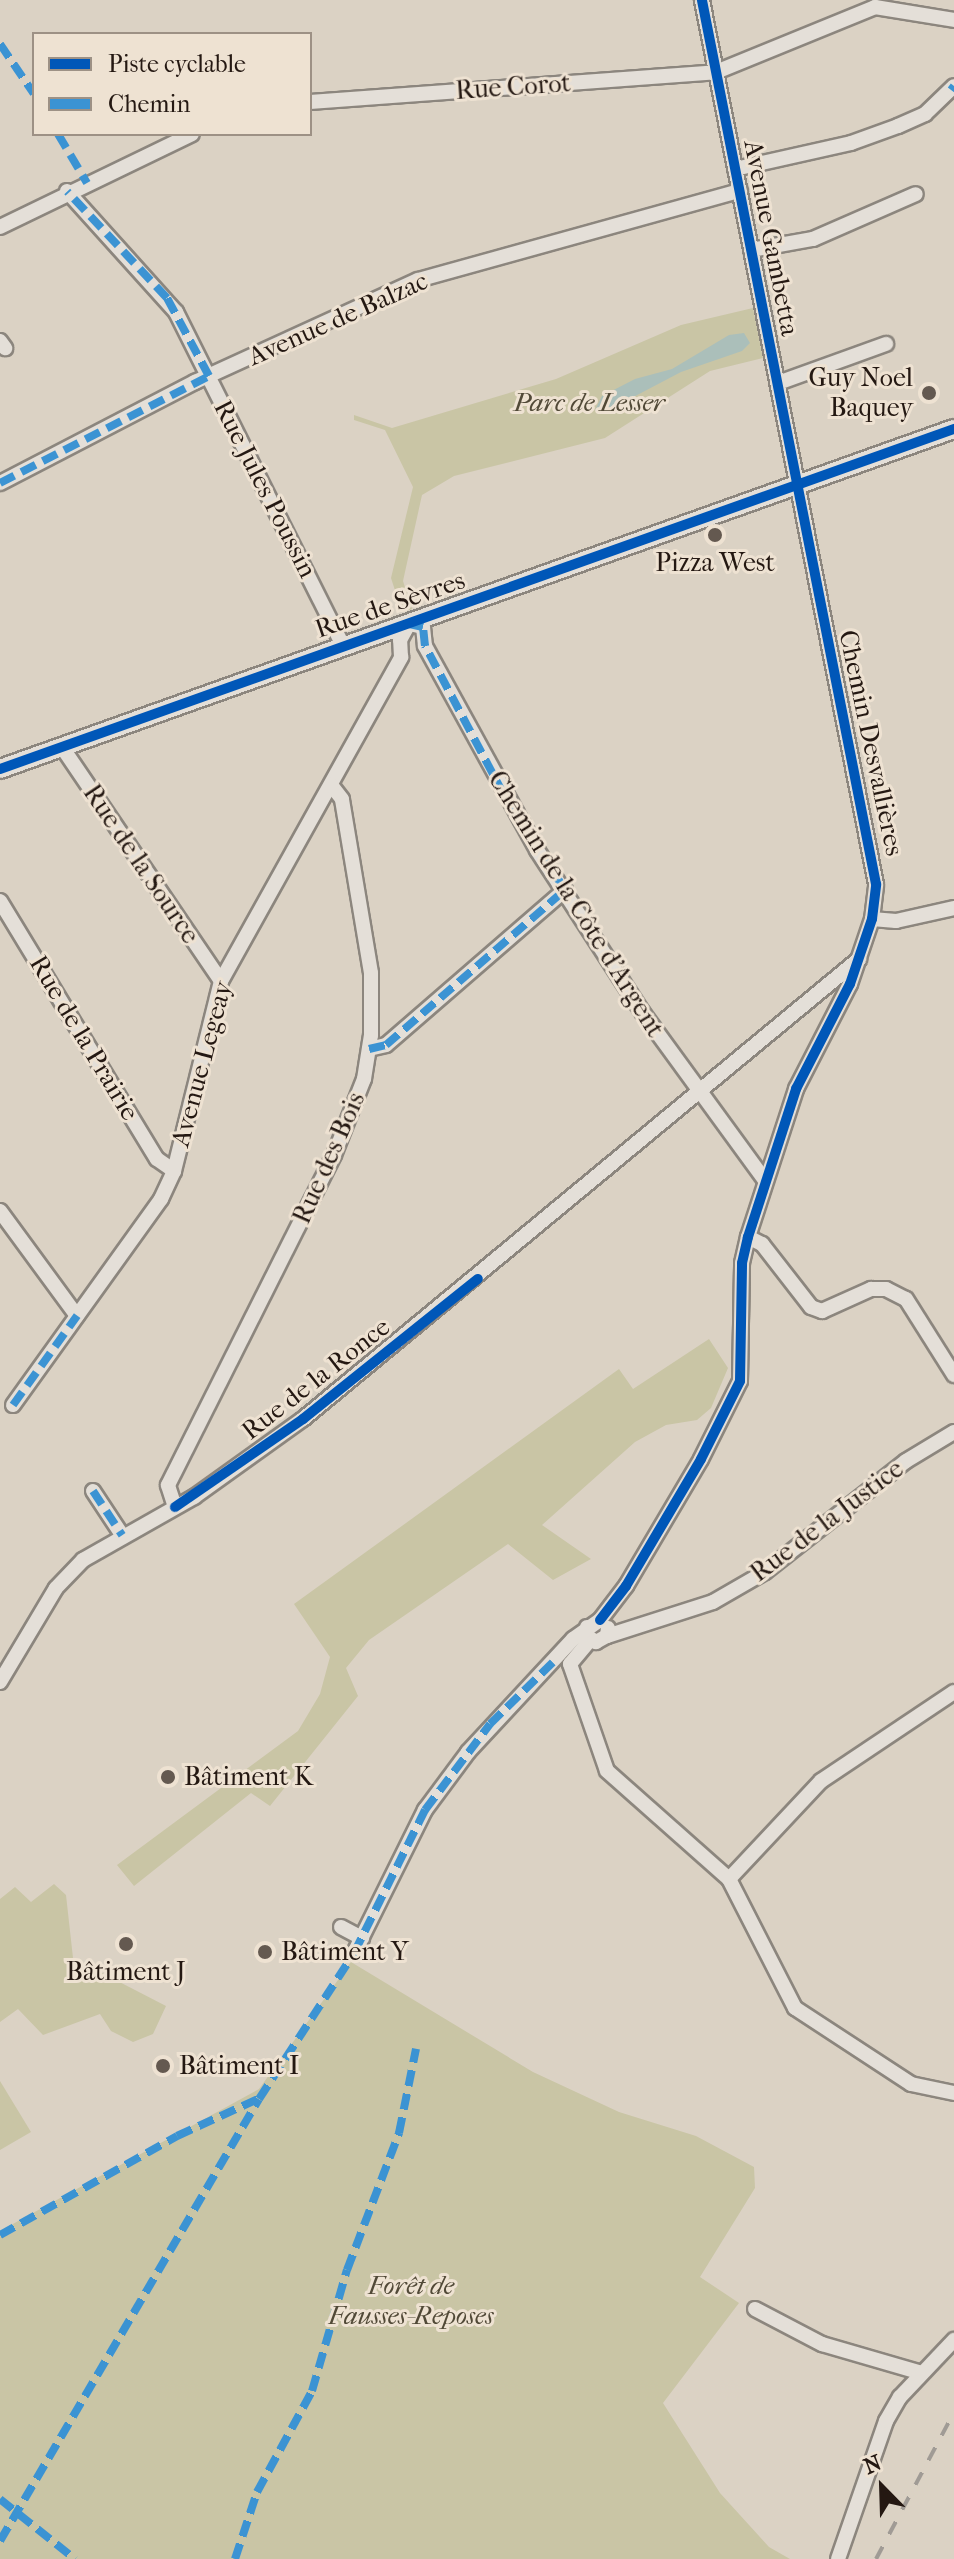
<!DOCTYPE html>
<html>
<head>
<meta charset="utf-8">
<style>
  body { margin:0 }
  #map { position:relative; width:954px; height:2559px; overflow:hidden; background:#dbd2c4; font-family:"IM FELL French Canon",serif }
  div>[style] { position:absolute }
  .green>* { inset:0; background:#c9c5a5 }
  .water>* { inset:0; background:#abbfba }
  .roads { filter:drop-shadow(2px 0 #8c867e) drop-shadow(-2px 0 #8c867e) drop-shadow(0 2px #8c867e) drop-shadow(0 -2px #8c867e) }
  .street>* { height:14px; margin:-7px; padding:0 7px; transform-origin:7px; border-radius:7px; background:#e4dfd8 }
  .secondary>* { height:18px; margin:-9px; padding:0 9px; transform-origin:9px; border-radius:9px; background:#e4dfd8 }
  .rail>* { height:4px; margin-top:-2px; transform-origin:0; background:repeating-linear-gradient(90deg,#a09b95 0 14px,transparent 0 28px) }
  .quiet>* { height:8px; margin-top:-4px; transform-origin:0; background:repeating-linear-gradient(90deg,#3b93d3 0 16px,transparent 0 24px) }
  .cycleway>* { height:10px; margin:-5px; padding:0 5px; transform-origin:5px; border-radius:5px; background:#0057b8 }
  .dots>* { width:22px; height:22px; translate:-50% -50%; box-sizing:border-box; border:4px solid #eee2d2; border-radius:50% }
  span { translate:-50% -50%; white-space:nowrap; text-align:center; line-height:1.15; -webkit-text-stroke:6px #eee2d2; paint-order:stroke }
  .street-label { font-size:26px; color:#241812 }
  .poi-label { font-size:26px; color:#241812 }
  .right { translate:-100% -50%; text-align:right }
  .left { translate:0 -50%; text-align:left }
  .park-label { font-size:26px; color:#514937; font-style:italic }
  .legend { position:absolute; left:32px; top:32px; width:280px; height:104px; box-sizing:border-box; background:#eee2d2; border:2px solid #9d9185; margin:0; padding:10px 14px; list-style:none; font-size:24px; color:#241812 }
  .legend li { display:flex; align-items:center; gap:16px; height:40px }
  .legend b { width:40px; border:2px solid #9d9185 }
  .north { position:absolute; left:842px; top:2447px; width:80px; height:80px; -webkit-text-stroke:6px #eee2d2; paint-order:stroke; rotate:337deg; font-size:22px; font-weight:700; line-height:32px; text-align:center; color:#241812 }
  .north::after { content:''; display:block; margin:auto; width:28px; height:36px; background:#241812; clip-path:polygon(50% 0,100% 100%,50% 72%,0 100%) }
</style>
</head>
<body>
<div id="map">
  <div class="green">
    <div style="clip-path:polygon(753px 308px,763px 358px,710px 371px,605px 438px,454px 476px,422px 495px,403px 581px,412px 609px,402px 612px,391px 578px,413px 487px,385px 430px,354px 420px,354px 415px,392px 428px,556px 379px,681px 325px)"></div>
    <div style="clip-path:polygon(709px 1339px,728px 1368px,711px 1408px,697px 1420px,666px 1425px,635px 1442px,542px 1525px,591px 1559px,553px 1580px,508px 1544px,369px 1640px,346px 1668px,358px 1696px,270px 1806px,251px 1793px,134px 1886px,117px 1865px,298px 1731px,320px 1694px,330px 1657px,294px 1604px,619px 1369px,633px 1389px)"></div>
    <div style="clip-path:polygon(54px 1884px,66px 1895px,73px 1958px,166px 2006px,153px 2034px,133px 2042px,111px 2031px,100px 2014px,43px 2035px,18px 2009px,0 2022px,0 1899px,15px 1887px,31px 1902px)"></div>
    <div style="clip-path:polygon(351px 1962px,533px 2072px,619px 2112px,696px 2136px,754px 2167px,755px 2188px,700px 2277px,739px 2303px,663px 2403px,720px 2493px,769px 2547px,790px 2559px,0 2559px,0 2231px,259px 2089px)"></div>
    <div style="clip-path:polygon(0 2081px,31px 2132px,0 2150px)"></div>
  </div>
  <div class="water">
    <div style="clip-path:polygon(744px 333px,750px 343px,742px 351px,681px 372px,601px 414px,595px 410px,602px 396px,635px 379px,672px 369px,729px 335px)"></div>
  </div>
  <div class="roads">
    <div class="street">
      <div style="left:310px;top:102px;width:407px;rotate:-4.2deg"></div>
      <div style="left:716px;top:72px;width:172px;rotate:-22.2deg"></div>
      <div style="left:875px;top:7px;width:80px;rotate:9.3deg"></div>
      <div style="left:735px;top:169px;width:119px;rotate:-12.6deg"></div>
      <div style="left:851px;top:143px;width:50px;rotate:-19.9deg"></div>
      <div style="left:898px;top:126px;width:30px;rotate:-24deg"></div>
      <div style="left:925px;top:114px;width:40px;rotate:-44deg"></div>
      <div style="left:67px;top:191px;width:163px;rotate:48deg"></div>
      <div style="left:176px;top:312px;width:373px;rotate:63.4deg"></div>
      <div style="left:0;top:227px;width:213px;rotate:-25.8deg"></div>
      <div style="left:751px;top:250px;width:63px;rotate:-10.1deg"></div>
      <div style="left:813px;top:239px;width:112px;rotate:-23.6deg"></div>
      <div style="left:0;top:341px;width:9px;rotate:54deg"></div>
      <div style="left:778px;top:383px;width:115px;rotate:-19.9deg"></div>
      <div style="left:0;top:483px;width:220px;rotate:-27.4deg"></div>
      <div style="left:195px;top:382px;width:245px;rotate:-24.6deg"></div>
      <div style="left:418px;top:280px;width:334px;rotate:-15.5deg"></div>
      <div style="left:62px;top:747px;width:283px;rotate:55.8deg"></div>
      <div style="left:0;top:901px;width:302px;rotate:58.7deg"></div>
      <div style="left:157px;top:1159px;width:21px;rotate:35deg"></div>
      <div style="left:872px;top:919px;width:24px;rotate:5deg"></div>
      <div style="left:896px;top:921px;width:59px;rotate:-12.6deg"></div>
      <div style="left:369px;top:1049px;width:17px;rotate:-13deg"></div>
      <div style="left:386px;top:1045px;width:237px;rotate:-40.9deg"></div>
      <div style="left:0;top:1211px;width:130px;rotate:53.7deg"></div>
      <div style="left:748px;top:1237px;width:16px;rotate:27deg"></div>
      <div style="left:762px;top:1244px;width:80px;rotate:52.1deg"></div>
      <div style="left:811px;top:1307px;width:12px;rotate:20deg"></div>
      <div style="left:822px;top:1311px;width:54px;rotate:-24.2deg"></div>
      <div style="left:871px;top:1289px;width:15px"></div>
      <div style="left:886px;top:1289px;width:22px;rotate:27deg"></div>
      <div style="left:906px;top:1299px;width:90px;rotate:57.7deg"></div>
      <div style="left:13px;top:1405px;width:254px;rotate:-54.3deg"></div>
      <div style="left:161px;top:1199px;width:31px;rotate:-65deg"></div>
      <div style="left:174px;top:1171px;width:196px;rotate:-76.1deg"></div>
      <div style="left:221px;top:981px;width:371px;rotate:-60.9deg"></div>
      <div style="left:401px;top:657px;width:17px;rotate:-93deg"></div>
      <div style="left:400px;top:640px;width:18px;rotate:-61deg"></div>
      <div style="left:409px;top:624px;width:14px;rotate:12deg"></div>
      <div style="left:423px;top:627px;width:19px;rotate:84deg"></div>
      <div style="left:425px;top:646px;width:233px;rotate:61.2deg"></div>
      <div style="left:537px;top:850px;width:194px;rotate:57deg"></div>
      <div style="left:643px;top:1013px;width:205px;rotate:53.9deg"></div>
      <div style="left:93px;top:1491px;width:53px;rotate:56.6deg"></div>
      <div style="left:175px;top:1507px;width:23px;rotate:-108deg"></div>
      <div style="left:168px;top:1485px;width:369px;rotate:-63.3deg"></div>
      <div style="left:334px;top:1155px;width:82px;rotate:-68.5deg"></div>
      <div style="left:364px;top:1079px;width:45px;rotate:-81deg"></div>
      <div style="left:371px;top:1035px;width:62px;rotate:-90deg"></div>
      <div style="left:371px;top:973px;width:176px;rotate:-99.5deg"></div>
      <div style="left:342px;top:799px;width:18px;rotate:-128deg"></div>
      <div style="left:600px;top:1620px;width:43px;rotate:-52.6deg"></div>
      <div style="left:626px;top:1586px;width:147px;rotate:-59.4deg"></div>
      <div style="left:701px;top:1459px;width:87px;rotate:-63.4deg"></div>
      <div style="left:740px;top:1381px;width:118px;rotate:-89deg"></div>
      <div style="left:742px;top:1263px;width:27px;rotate:-77deg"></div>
      <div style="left:748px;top:1237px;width:156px;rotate:-72deg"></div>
      <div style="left:796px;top:1089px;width:118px;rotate:-62.8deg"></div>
      <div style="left:850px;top:984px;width:69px;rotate:-71.3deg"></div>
      <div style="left:872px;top:919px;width:35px;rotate:-83deg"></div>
      <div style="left:876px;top:884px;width:901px;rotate:-101.14deg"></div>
      <div style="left:587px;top:1627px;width:9px;rotate:90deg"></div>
      <div style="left:587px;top:1636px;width:11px;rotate:34deg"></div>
      <div style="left:596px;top:1642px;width:13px;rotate:-29deg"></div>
      <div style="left:607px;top:1636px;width:8px;rotate:-83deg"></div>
      <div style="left:607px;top:1636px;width:111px;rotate:-17.8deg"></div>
      <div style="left:713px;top:1602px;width:60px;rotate:-30deg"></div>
      <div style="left:765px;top:1572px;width:179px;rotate:-38.2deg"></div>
      <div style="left:906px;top:1461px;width:56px;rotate:-31.1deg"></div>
      <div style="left:570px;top:1664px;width:113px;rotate:70.9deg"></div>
      <div style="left:607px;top:1771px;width:163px;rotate:41.5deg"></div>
      <div style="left:729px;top:1879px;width:145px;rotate:62.9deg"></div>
      <div style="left:795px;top:2008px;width:139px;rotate:33.2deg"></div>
      <div style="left:911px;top:2084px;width:44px;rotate:11.8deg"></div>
      <div style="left:570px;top:1664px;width:31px;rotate:-50deg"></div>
      <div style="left:0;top:1682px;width:109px;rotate:-59.2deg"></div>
      <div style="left:56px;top:1588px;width:39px;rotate:-46deg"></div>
      <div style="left:83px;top:1560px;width:128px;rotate:-29.6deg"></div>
      <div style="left:194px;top:1497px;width:134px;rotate:-35.6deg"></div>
      <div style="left:303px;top:1419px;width:722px;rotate:-39.6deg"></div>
      <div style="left:729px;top:1879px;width:134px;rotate:-46.8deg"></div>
      <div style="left:821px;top:1781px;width:160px;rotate:-33.8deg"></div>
      <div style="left:341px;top:1927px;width:24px;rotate:28deg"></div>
      <div style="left:354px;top:1953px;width:160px;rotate:-63.6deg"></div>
      <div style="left:425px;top:1810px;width:72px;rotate:-53.4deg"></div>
      <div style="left:468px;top:1752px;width:154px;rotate:-47.1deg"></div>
      <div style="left:573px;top:1639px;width:33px;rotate:-35deg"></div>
      <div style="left:755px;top:2309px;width:76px;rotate:27.6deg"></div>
      <div style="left:822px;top:2344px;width:104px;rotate:16.2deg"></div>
      <div style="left:838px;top:2559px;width:146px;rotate:-70.8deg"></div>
      <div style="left:886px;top:2421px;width:28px;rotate:-60deg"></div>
      <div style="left:900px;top:2397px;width:79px;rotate:-46.5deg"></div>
    </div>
    <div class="secondary">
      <div style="left:0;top:769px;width:1013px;rotate:-19.62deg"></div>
    </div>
  </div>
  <div class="rail">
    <div style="left:876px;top:2559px;width:166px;rotate:-62deg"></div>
  </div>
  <div class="quiet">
    <div style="left:0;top:44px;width:60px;rotate:55.8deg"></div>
    <div style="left:951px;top:90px;width:5px;rotate:-53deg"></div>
    <div style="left:58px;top:134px;width:57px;rotate:59.4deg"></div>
    <div style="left:0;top:483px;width:235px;rotate:-27.1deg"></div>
    <div style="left:209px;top:376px;width:89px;rotate:-118.3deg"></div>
    <div style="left:167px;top:298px;width:146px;rotate:-133.1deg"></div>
    <div style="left:369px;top:1049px;width:17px;rotate:-13deg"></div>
    <div style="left:386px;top:1045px;width:237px;rotate:-40.9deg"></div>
    <div style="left:565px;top:890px;width:113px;rotate:-122.7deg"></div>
    <div style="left:504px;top:795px;width:169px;rotate:-117.9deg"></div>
    <div style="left:425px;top:646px;width:19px;rotate:-96deg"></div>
    <div style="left:423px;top:627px;width:14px;rotate:-168deg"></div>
    <div style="left:13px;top:1405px;width:110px;rotate:-54.3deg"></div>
    <div style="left:93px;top:1491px;width:53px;rotate:56.6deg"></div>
    <div style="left:0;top:2235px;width:203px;rotate:-29.2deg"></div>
    <div style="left:177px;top:2136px;width:89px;rotate:-24.6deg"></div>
    <div style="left:0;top:2499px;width:96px;rotate:38.7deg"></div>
    <div style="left:0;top:2541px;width:512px;rotate:-59.63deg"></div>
    <div style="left:259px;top:2099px;width:174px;rotate:-56.9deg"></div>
    <div style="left:354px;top:1953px;width:160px;rotate:-63.6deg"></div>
    <div style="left:425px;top:1810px;width:108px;rotate:-52.9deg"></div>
    <div style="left:490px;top:1724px;width:88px;rotate:-44.5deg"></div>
    <div style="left:235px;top:2559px;width:71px;rotate:-71.8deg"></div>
    <div style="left:257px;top:2492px;width:115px;rotate:-61.4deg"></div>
    <div style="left:312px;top:2391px;width:126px;rotate:-73.9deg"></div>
    <div style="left:347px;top:2270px;width:147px;rotate:-69.2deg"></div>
    <div style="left:399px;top:2133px;width:86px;rotate:-78.6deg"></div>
  </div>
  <div class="cycleway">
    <div style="left:0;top:769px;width:1013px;rotate:-19.62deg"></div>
    <div style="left:175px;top:1507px;width:155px;rotate:-34.5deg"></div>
    <div style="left:303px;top:1419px;width:224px;rotate:-38.7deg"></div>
    <div style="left:600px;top:1620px;width:43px;rotate:-52.6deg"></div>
    <div style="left:626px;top:1586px;width:147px;rotate:-59.4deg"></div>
    <div style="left:701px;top:1459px;width:87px;rotate:-63.4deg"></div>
    <div style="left:740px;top:1381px;width:118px;rotate:-89deg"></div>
    <div style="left:742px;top:1263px;width:27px;rotate:-77deg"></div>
    <div style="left:748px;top:1237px;width:156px;rotate:-72deg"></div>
    <div style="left:796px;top:1089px;width:118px;rotate:-62.8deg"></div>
    <div style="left:850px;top:984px;width:69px;rotate:-71.3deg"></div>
    <div style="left:872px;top:919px;width:35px;rotate:-83deg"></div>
    <div style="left:876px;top:884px;width:901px;rotate:-101.14deg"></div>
  </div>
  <div class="dots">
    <div style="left:929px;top:393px;background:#645950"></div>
    <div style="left:715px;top:535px;background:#645950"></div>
    <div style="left:168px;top:1777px;background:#645950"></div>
    <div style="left:126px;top:1944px;background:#645950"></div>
    <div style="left:265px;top:1952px;background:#645950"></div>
    <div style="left:163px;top:2066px;background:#645950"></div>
  </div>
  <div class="street-label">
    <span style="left:513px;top:87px;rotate:-4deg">Rue Corot</span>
    <span style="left:771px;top:238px;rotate:79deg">Avenue Gambetta</span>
    <span style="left:338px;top:319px;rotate:-24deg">Avenue de Balzac</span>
    <span style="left:265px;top:489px;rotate:63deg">Rue Jules Poussin</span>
    <span style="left:390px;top:605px;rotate:-19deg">Rue de Sèvres</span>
    <span style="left:871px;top:743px;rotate:78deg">Chemin Desvallières</span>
    <span style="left:141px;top:864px;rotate:56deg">Rue de la Source</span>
    <span style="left:576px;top:904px;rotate:58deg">Chemin de la Côte d'Argent</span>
    <span style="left:84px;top:1038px;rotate:59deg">Rue de la Prairie</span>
    <span style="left:202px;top:1064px;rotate:-75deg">Avenue Legeay</span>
    <span style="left:329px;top:1158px;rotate:-66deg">Rue des Bois</span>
    <span style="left:316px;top:1379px;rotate:-38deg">Rue de la Ronce</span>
    <span style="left:827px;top:1521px;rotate:-37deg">Rue de la Justice</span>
  </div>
  <div class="poi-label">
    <span class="right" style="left:913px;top:393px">Guy Noel<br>Baquey</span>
    <span style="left:715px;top:563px">Pizza West</span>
    <span class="left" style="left:184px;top:1777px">Bâtiment K</span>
    <span class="left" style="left:281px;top:1952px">Bâtiment Y</span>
    <span style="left:126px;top:1972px">Bâtiment J</span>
    <span class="left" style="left:179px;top:2066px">Bâtiment I</span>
  </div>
  <div class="park-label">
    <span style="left:589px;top:403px">Parc de Lesser</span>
    <span style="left:411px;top:2301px">Forêt de<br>Fausses-Reposes</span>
  </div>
  <ul class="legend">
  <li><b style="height:10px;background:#0057b8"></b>Piste cyclable</li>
  <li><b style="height:10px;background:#3b93d3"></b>Chemin</li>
  </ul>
  <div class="north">N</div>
</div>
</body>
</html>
